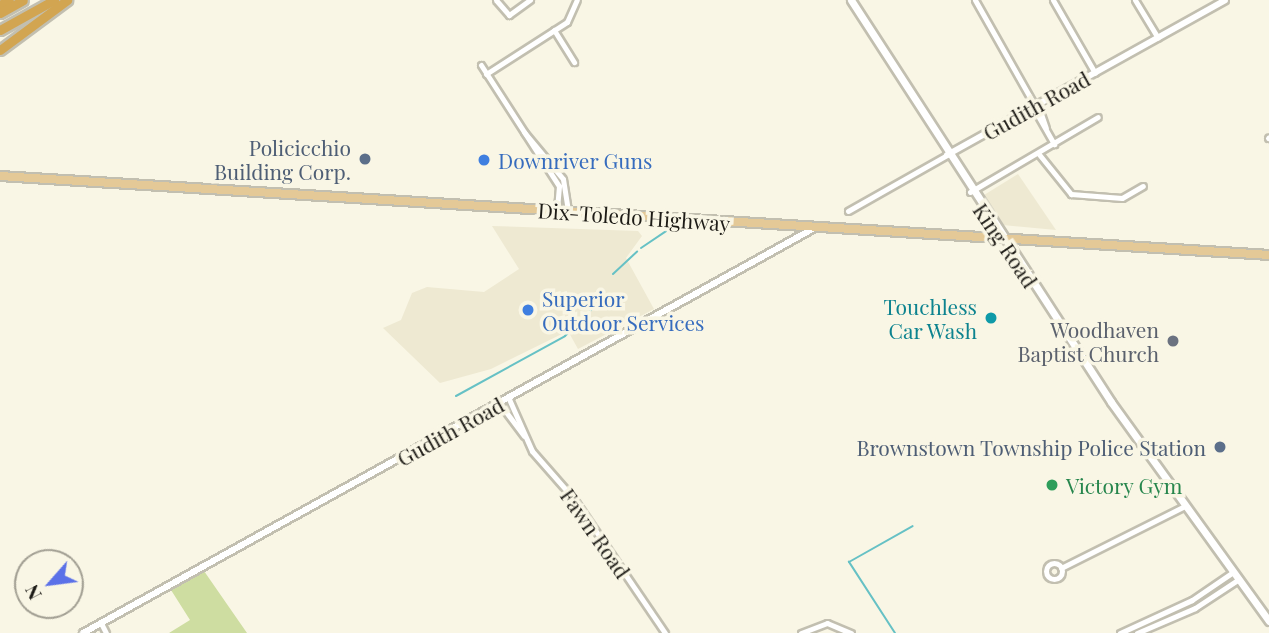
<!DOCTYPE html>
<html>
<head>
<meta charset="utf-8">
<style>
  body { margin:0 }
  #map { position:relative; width:1269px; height:633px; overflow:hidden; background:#f9f6e5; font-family:"Playfair Display",serif }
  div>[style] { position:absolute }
  .built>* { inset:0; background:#eee9d2 }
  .green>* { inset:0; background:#cedda1 }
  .stream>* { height:2px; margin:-1px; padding:0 1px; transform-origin:1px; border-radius:1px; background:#66c1c5 }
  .roads { filter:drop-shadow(2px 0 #c2bfb0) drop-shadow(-2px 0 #c2bfb0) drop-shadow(0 2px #c2bfb0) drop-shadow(0 -2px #c2bfb0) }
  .minor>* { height:5px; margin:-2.5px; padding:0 2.5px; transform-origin:2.5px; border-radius:2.5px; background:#fff }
  .minor>.ring { margin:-2.5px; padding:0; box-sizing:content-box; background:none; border:5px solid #fff; border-radius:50% }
  .tertiary>* { height:6px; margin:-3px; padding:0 3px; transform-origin:3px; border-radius:3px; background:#fff }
  .secondary>* { height:7px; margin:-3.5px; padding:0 3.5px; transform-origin:3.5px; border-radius:3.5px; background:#fff }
  .primary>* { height:8px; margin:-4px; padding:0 4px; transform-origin:4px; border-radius:4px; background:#e4c997 }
  .motorway>* { height:9px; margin:-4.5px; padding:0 4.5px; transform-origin:4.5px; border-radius:4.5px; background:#d2a551 }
  .dots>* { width:19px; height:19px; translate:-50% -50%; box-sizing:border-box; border:4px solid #f9f6e5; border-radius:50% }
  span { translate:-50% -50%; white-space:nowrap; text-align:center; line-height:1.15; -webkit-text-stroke:7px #f9f6e5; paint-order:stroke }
  .street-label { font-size:21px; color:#1d1b16 }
  .service-label { font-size:21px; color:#4e5e75 }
  .right { translate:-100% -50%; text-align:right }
  .shop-label { font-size:21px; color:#366cbe }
  .left { translate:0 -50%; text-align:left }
  .culture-label { font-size:21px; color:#0d838f }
  .worship-label { font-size:21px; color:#5b616d }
  .leisure-label { font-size:21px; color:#27864d }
  .north { position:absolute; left:14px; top:549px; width:70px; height:70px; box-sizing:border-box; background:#f9f6e5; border:2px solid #a19e92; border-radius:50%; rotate:242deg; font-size:19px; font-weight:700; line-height:28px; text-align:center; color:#1d1b16 }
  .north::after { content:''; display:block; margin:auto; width:24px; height:32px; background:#5b71e8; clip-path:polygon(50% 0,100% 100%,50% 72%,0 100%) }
</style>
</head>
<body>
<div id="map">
  <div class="built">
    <div style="clip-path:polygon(1018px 174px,1056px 230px,1003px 225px,984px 195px)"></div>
    <div style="clip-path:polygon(492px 226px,638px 231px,642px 236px,626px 258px,654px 309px,578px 349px,568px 331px,491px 369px,440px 383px,383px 328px,401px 320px,412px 293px,427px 287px,484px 292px,519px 269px)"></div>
  </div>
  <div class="green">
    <div style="clip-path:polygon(204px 571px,247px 633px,169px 633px,190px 620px,171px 590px)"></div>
  </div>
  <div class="stream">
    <div style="left:641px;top:248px;width:32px;rotate:-34deg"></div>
    <div style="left:613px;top:274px;width:33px;rotate:-43deg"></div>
    <div style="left:456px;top:396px;width:124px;rotate:-28.8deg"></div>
    <div style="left:565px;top:336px;width:44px;rotate:-45deg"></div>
    <div style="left:895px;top:633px;width:85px;rotate:-122.9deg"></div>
    <div style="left:849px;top:562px;width:73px;rotate:-29.4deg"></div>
  </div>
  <div class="roads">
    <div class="minor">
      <div style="left:496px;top:0;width:20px;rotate:49deg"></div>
      <div style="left:509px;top:15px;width:26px;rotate:-36deg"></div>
      <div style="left:975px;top:0;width:122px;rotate:60.5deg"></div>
      <div style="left:1053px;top:0;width:84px;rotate:60.1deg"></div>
      <div style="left:1135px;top:0;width:44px;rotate:58.8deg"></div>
      <div style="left:554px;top:30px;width:38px;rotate:58deg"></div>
      <div style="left:481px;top:65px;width:144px;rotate:57.2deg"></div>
      <div style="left:559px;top:186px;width:25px;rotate:95deg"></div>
      <div style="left:486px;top:74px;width:96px;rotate:-32.7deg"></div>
      <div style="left:567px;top:22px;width:24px;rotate:-66deg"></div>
      <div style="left:1038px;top:105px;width:24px;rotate:71deg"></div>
      <div style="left:1033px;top:107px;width:43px;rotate:60.4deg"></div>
      <div style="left:524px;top:132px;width:61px;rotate:50.3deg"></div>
      <div style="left:563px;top:179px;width:33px;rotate:81deg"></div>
      <div style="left:1268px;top:138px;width:1px;rotate:-45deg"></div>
      <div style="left:1038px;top:153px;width:53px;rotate:51.2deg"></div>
      <div style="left:1071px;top:194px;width:51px;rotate:4.5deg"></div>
      <div style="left:1122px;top:198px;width:24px;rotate:-30deg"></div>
      <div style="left:970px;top:192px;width:148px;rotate:-30.4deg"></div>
      <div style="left:848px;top:211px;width:114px;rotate:-29.5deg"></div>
      <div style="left:509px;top:399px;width:57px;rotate:66.1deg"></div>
      <div style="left:532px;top:451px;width:64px;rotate:48.8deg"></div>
      <div style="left:574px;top:499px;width:162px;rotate:55.8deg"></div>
      <div style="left:500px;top:404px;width:40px;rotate:53deg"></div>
      <div class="ring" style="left:1046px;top:563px;width:11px;height:11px"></div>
      <div style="left:1061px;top:568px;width:139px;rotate:-26.6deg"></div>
      <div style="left:101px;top:623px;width:11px;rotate:63deg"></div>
      <div style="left:801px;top:633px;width:28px;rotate:-21deg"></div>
      <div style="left:827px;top:623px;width:26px;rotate:23deg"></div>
      <div style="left:1120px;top:633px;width:79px;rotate:-24.6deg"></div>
      <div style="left:1192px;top:600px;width:50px;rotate:-34.3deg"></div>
      <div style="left:1137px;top:633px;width:63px;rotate:-23.3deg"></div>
      <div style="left:1195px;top:608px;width:53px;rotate:-33.4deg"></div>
    </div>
    <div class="tertiary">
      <div style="left:947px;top:155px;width:318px;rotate:-29.1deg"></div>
      <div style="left:83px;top:633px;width:838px;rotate:-28.98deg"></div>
    </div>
    <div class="secondary">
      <div style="left:851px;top:0;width:479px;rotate:57.1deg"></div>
      <div style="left:1111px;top:402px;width:270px;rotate:54.2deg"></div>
    </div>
    <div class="primary">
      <div style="left:0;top:176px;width:1271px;rotate:3.56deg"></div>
    </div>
    <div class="motorway">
      <div style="left:0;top:5px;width:10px;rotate:-29deg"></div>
      <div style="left:0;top:13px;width:26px;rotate:-29deg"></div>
      <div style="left:0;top:30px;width:62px;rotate:-29.1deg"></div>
      <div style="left:0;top:50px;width:84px;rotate:-36.7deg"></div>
    </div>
  </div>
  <div class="dots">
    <div style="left:365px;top:159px;background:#5c6f8a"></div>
    <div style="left:484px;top:160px;background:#3f7fe0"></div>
    <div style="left:528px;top:310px;background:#3f7fe0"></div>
    <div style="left:991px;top:318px;background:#0f9aa8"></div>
    <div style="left:1173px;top:341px;background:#6b7280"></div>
    <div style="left:1220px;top:447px;background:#5c6f8a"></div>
    <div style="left:1052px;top:485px;background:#2e9e5b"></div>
  </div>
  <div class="street-label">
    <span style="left:1036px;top:105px;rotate:-29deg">Gudith Road</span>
    <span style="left:634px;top:216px;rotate:4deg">Dix-Toledo Highway</span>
    <span style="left:1006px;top:245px;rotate:56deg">King Road</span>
    <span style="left:450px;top:431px;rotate:-29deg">Gudith Road</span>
    <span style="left:596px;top:533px;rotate:55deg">Fawn Road</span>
  </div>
  <div class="service-label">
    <span class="right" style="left:351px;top:159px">Policicchio<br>Building Corp.</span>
    <span class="right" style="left:1206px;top:447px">Brownstown Township Police Station</span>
  </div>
  <div class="shop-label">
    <span class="left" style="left:498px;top:160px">Downriver Guns</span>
    <span class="left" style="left:542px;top:310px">Superior<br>Outdoor Services</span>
  </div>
  <div class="culture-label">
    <span class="right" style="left:977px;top:318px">Touchless<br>Car Wash</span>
  </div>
  <div class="worship-label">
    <span class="right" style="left:1159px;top:341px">Woodhaven<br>Baptist Church</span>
  </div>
  <div class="leisure-label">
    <span class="left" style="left:1066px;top:485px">Victory Gym</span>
  </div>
  <div class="north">N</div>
</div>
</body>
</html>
